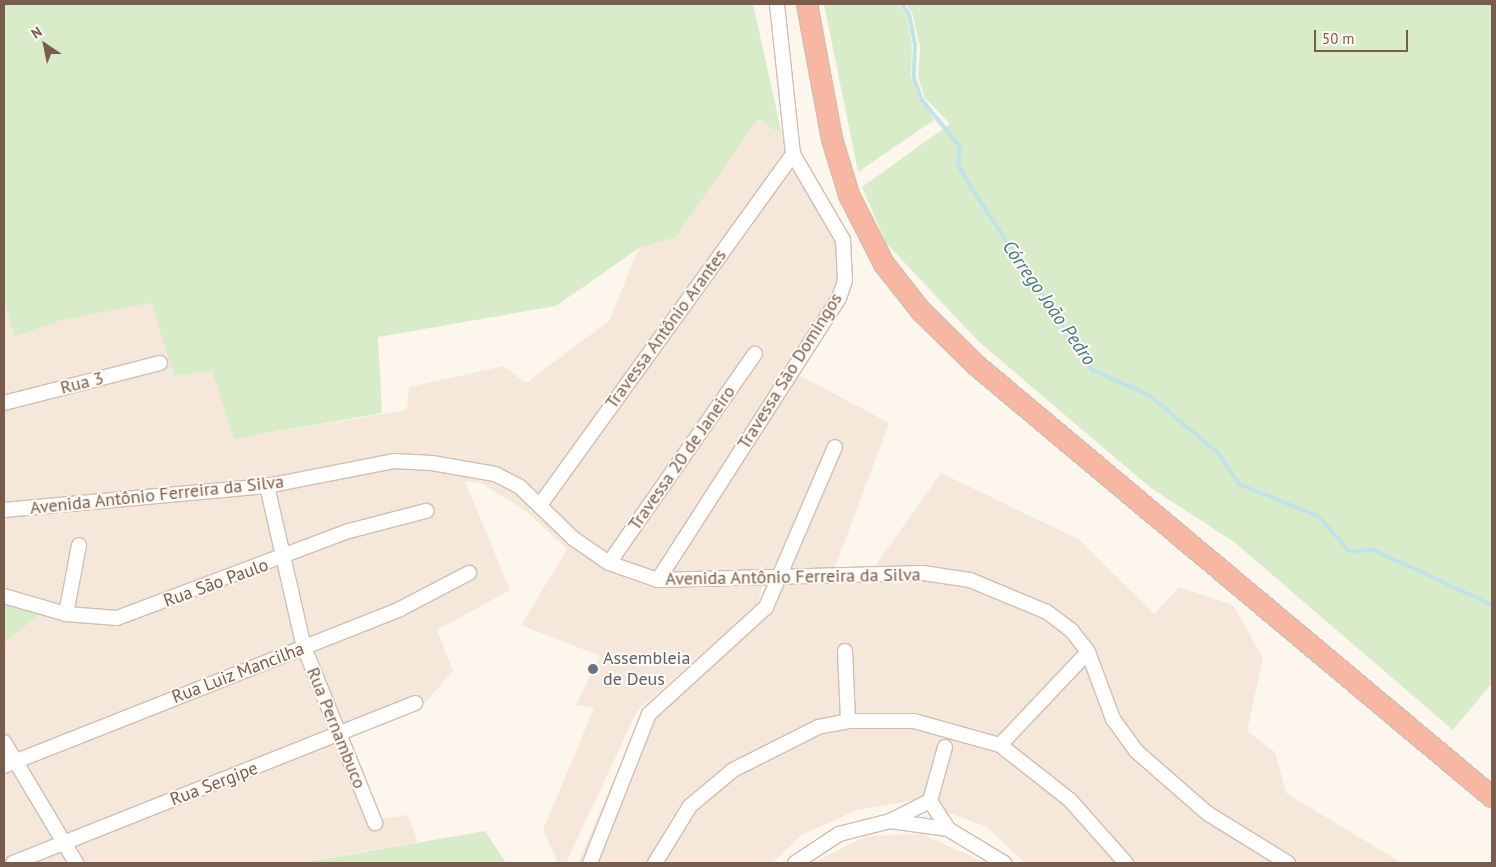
<!DOCTYPE html>
<html>
<head>
<meta charset="utf-8">
<style>
  body { margin:0 }
  #map { position:relative; width:1496px; height:867px; overflow:hidden; background:#fdf6ec; font-family:"PT Sans",sans-serif }
  div>[style] { position:absolute }
  .residential>* { inset:0; background:#f5e8da }
  .green>* { inset:0; background:#d8ecc9 }
  .stream>* { height:4px; margin:-2px; padding:0 2px; transform-origin:2px; border-radius:2px; background:#bfe3e8 }
  .roads { filter:drop-shadow(1px 0 #d1beb0) drop-shadow(-1px 0 #d1beb0) drop-shadow(0 1px #d1beb0) drop-shadow(0 -1px #d1beb0) }
  .minor>* { height:14px; margin:-7px; padding:0 7px; transform-origin:7px; border-radius:7px; background:#fff }
  .highway>* { height:20px; margin:-10px; padding:0 10px; transform-origin:10px; border-radius:10px; background:#f7b7a3 }
  .dots>* { width:14px; height:14px; translate:-50% -50%; box-sizing:border-box; border:2px solid #fffaf3; border-radius:50% }
  span { translate:-50% -50%; white-space:nowrap; text-align:center; line-height:1.15; -webkit-text-stroke:4px #fffaf3; paint-order:stroke }
  .street-label { font-size:18px; color:#7a5c4d }
  .worship-label { font-size:18px; color:#5b616d }
  .left { translate:0 -50%; text-align:left }
  .water-label { font-size:19px; color:#437c86; font-style:italic }
  .frame { position:absolute; inset:0; border:5px solid #7a5c4d; pointer-events:none }
  .north { position:absolute; left:20px; top:20px; width:50px; height:50px; -webkit-text-stroke:4px #fffaf3; paint-order:stroke; rotate:326deg; font-size:14px; font-weight:700; line-height:20px; text-align:center; color:#7a5c4d }
  .north::after { content:''; display:block; margin:auto; width:18px; height:22px; background:#7a5c4d; clip-path:polygon(50% 0,100% 100%,50% 72%,0 100%) }
  .scale { position:absolute; left:1314px; top:30px; width:94px; height:22px; box-sizing:border-box; border:2px solid #7a5c4d; border-top:0; padding-left:6px; font-size:15px; line-height:18px; white-space:nowrap; color:#7a5c4d; -webkit-text-stroke:4px #fffaf3; paint-order:stroke }
</style>
</head>
<body>
<div id="map">
  <div class="residential">
    <div style="clip-path:polygon(758px 119px,782px 135px,797px 175px,838px 244px,838px 288px,788px 369px,889px 423px,832px 575px,870px 573px,941px 473px,1078px 539px,1154px 614px,1179px 587px,1233px 605px,1263px 658px,1247px 731px,1275px 752px,1286px 793px,1402px 863px,1025px 863px,987px 827px,915px 800px,857px 810px,803px 834px,772px 863px,578px 863px,643px 712px,759px 606px,775px 577px,763px 581px,758px 604px,637px 711px,566px 863px,558px 863px,543px 830px,594px 708px,576px 705px,600px 656px,521px 625px,567px 549px,527px 512px,481px 483px,465px 481px,510px 590px,437px 630px,453px 671px,423px 705px,350px 738px,381px 819px,408px 815px,418px 842px,297px 863px,4px 863px,4px 298px,14px 337px,59px 321px,151px 303px,174px 376px,212px 371px,234px 439px,407px 410px,409px 387px,504px 366px,526px 383px,609px 321px,639px 248px,676px 237px)"></div>
    <div style="clip-path:polygon(922px 834px,986px 863px,812px 863px,866px 836px)"></div>
  </div>
  <div class="green">
    <div style="clip-path:polygon(4px 4px,753px 4px,782px 135px,758px 119px,676px 237px,639px 248px,556px 306px,378px 337px,382px 413px,234px 439px,212px 371px,174px 376px,151px 303px,59px 321px,14px 337px,4px 298px)"></div>
    <div style="clip-path:polygon(824px 4px,897px 4px,907px 15px,912px 45px,911px 77px,934px 120px,858px 172px)"></div>
    <div style="clip-path:polygon(905px 4px,1492px 4px,1492px 683px,1453px 730px,1234px 542px,1151px 488px,979px 342px,886px 243px,862px 187px,950px 124px,925px 98px,918px 77px,920px 47px,912px 12px)"></div>
    <div style="clip-path:polygon(4px 603px,40px 614px,4px 643px)"></div>
    <div style="clip-path:polygon(485px 831px,506px 863px,297px 863px,312px 861px)"></div>
  </div>
  <div class="stream">
    <div style="left:901px;top:4px;width:13px;rotate:51deg"></div>
    <div style="left:909px;top:14px;width:31px;rotate:79deg"></div>
    <div style="left:915px;top:44px;width:34px;rotate:92deg"></div>
    <div style="left:914px;top:78px;width:23px;rotate:70deg"></div>
    <div style="left:922px;top:100px;width:60px;rotate:51deg"></div>
    <div style="left:960px;top:147px;width:18px;rotate:96deg"></div>
    <div style="left:958px;top:165px;width:24px;rotate:60deg"></div>
    <div style="left:970px;top:186px;width:221px;rotate:56.5deg"></div>
    <div style="left:1092px;top:370px;width:62px;rotate:23.7deg"></div>
    <div style="left:1149px;top:395px;width:92px;rotate:40.1deg"></div>
    <div style="left:1219px;top:454px;width:36px;rotate:56deg"></div>
    <div style="left:1239px;top:484px;width:85px;rotate:22.1deg"></div>
    <div style="left:1318px;top:516px;width:47px;rotate:48.5deg"></div>
    <div style="left:1349px;top:551px;width:25px;rotate:-2deg"></div>
    <div style="left:1374px;top:550px;width:130px;rotate:25deg"></div>
  </div>
  <div class="roads">
    <div class="minor">
      <div style="left:4px;top:403px;width:161px;rotate:-14.4deg"></div>
      <div style="left:267px;top:486px;width:165px;rotate:77.1deg"></div>
      <div style="left:304px;top:647px;width:190px;rotate:68deg"></div>
      <div style="left:540px;top:505px;width:433px;rotate:-54.2deg"></div>
      <div style="left:4px;top:510px;width:264px;rotate:-5.2deg"></div>
      <div style="left:267px;top:486px;width:129px;rotate:-11.1deg"></div>
      <div style="left:394px;top:461px;width:38px;rotate:3deg"></div>
      <div style="left:432px;top:463px;width:64px;rotate:9.9deg"></div>
      <div style="left:495px;top:474px;width:28px;rotate:27deg"></div>
      <div style="left:520px;top:487px;width:75px;rotate:43.9deg"></div>
      <div style="left:574px;top:539px;width:42px;rotate:34.4deg"></div>
      <div style="left:609px;top:563px;width:52px;rotate:19.1deg"></div>
      <div style="left:658px;top:580px;width:265px;rotate:-1.5deg"></div>
      <div style="left:923px;top:573px;width:48px;rotate:8.5deg"></div>
      <div style="left:970px;top:580px;width:83px;rotate:22.6deg"></div>
      <div style="left:1047px;top:612px;width:30px;rotate:37deg"></div>
      <div style="left:1071px;top:630px;width:28px;rotate:52deg"></div>
      <div style="left:1088px;top:652px;width:72px;rotate:69.5deg"></div>
      <div style="left:1113px;top:719px;width:39px;rotate:54deg"></div>
      <div style="left:1136px;top:751px;width:94px;rotate:41.1deg"></div>
      <div style="left:1207px;top:813px;width:95px;rotate:31.7deg"></div>
      <div style="left:609px;top:563px;width:255px;rotate:-55.1deg"></div>
      <div style="left:658px;top:580px;width:335px;rotate:-57.3deg"></div>
      <div style="left:839px;top:298px;width:18px;rotate:-71deg"></div>
      <div style="left:845px;top:281px;width:41px;rotate:-92.8deg"></div>
      <div style="left:843px;top:240px;width:99px;rotate:-120.2deg"></div>
      <div style="left:793px;top:154px;width:151px;rotate:-96.1deg"></div>
      <div style="left:4px;top:596px;width:65px;rotate:16.2deg"></div>
      <div style="left:66px;top:614px;width:51px;rotate:4.5deg"></div>
      <div style="left:117px;top:618px;width:248px;rotate:-20.6deg"></div>
      <div style="left:349px;top:531px;width:80px;rotate:-14.6deg"></div>
      <div style="left:66px;top:614px;width:70px;rotate:-79.3deg"></div>
      <div style="left:845px;top:651px;width:70px;rotate:87.5deg"></div>
      <div style="left:4px;top:742px;width:141px;rotate:59.2deg"></div>
      <div style="left:1000px;top:745px;width:128px;rotate:-46.6deg"></div>
      <div style="left:4px;top:766px;width:426px;rotate:-21.6deg"></div>
      <div style="left:400px;top:609px;width:78px;rotate:-27.6deg"></div>
      <div style="left:930px;top:801px;width:33px;rotate:57deg"></div>
      <div style="left:890px;top:821px;width:45px;rotate:-26.6deg"></div>
      <div style="left:930px;top:801px;width:56px;rotate:-74.5deg"></div>
      <div style="left:13px;top:863px;width:433px;rotate:-21.7deg"></div>
      <div style="left:590px;top:863px;width:160px;rotate:-68.4deg"></div>
      <div style="left:649px;top:714px;width:159px;rotate:-42.4deg"></div>
      <div style="left:766px;top:607px;width:174px;rotate:-66.7deg"></div>
      <div style="left:655px;top:863px;width:67px;rotate:-58.4deg"></div>
      <div style="left:690px;top:806px;width:56px;rotate:-39.9deg"></div>
      <div style="left:733px;top:770px;width:95px;rotate:-26.8deg"></div>
      <div style="left:818px;top:727px;width:31px;rotate:-11deg"></div>
      <div style="left:848px;top:721px;width:66px"></div>
      <div style="left:914px;top:721px;width:89px;rotate:15.6deg"></div>
      <div style="left:1000px;top:745px;width:89px;rotate:38.2deg"></div>
      <div style="left:1070px;top:800px;width:84px;rotate:48.4deg"></div>
      <div style="left:795px;top:863px;width:53px;rotate:-33.4deg"></div>
      <div style="left:839px;top:834px;width:53px;rotate:-14.3deg"></div>
      <div style="left:890px;top:821px;width:59px;rotate:7.9deg"></div>
      <div style="left:948px;top:829px;width:66px;rotate:31.3deg"></div>
    </div>
    <div class="highway">
      <div style="left:807px;top:4px;width:137px;rotate:79.5deg"></div>
      <div style="left:832px;top:139px;width:59px;rotate:73.1deg"></div>
      <div style="left:849px;top:195px;width:77px;rotate:63.1deg"></div>
      <div style="left:884px;top:264px;width:60px;rotate:51.8deg"></div>
      <div style="left:921px;top:311px;width:78px;rotate:44.5deg"></div>
      <div style="left:977px;top:366px;width:672px;rotate:39.93deg"></div>
    </div>
  </div>
  <div class="dots">
    <div style="left:593px;top:669px;background:#6b7280"></div>
  </div>
  <div class="street-label">
    <span style="left:666px;top:329px;rotate:-54deg">Travessa Antônio Arantes</span>
    <span style="left:790px;top:371px;rotate:-58deg">Travessa São Domingos</span>
    <span style="left:82px;top:383px;rotate:-14deg">Rua 3</span>
    <span style="left:682px;top:458px;rotate:-55deg">Travessa 20 de Janeiro</span>
    <span style="left:157px;top:495px;rotate:-6deg">Avenida Antônio Ferreira da Silva</span>
    <span style="left:793px;top:577px;rotate:-1deg">Avenida Antônio Ferreira da Silva</span>
    <span style="left:216px;top:583px;rotate:-20deg">Rua São Paulo</span>
    <span style="left:238px;top:673px;rotate:-21deg">Rua Luiz Mancilha</span>
    <span style="left:336px;top:728px;rotate:68deg">Rua Pernambuco</span>
    <span style="left:214px;top:784px;rotate:-21deg">Rua Sergipe</span>
  </div>
  <div class="worship-label">
    <span class="left" style="left:603px;top:669px">Assembleia<br>de Deus</span>
  </div>
  <div class="water-label">
    <span style="left:1049px;top:303px;rotate:55deg">Córrego João Pedro</span>
  </div>
  <div class="frame"></div>
  <div class="north">N</div>
  <div class="scale">50 m</div>
</div>
</body>
</html>
